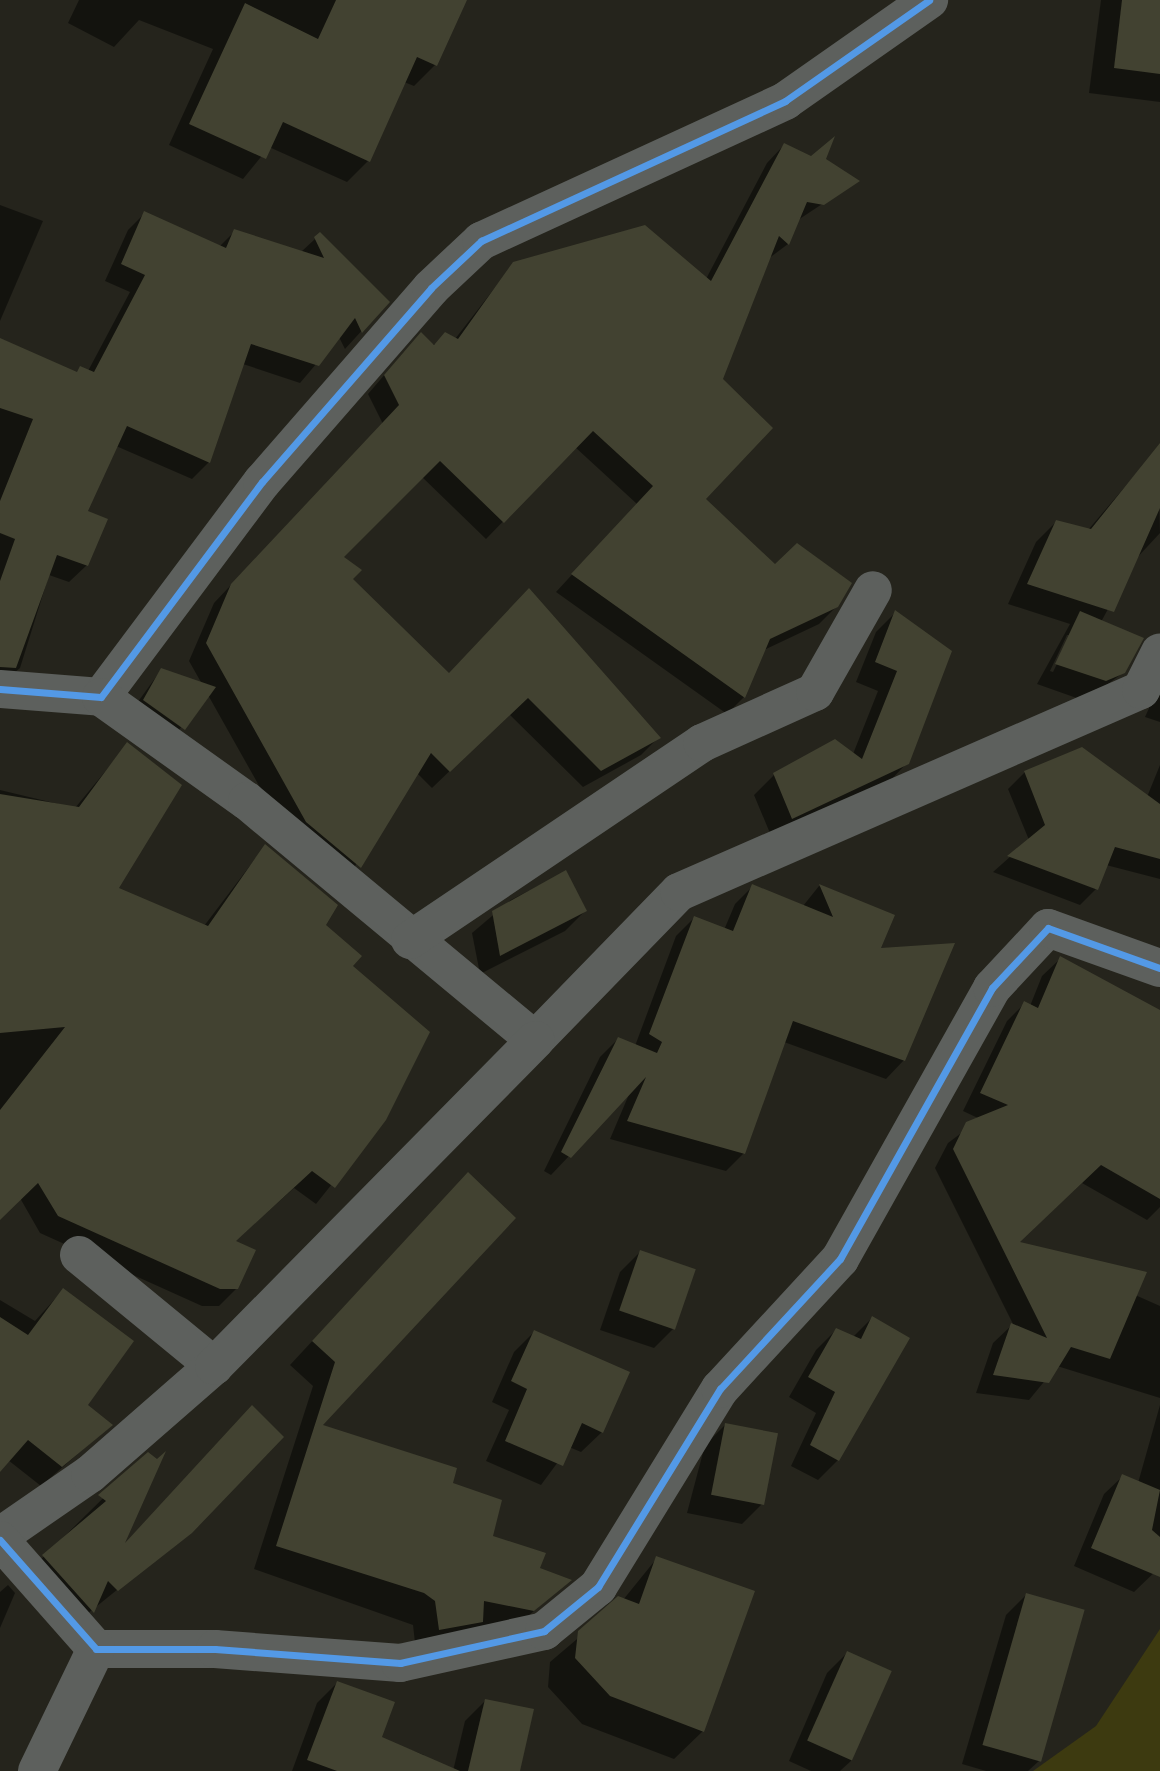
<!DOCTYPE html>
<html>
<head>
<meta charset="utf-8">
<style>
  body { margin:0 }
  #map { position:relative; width:1160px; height:1771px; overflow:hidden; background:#25241c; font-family:"Exo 2",sans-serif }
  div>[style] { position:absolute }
  .green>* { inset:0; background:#3d3a10 }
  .shadow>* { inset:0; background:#0007 }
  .building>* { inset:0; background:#424231; transform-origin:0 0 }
  .minor>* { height:38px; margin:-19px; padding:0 19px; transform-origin:19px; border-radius:19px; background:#5d605d }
  .cycleway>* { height:7px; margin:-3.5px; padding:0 3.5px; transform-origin:3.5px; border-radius:3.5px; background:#5399e6 }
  span { translate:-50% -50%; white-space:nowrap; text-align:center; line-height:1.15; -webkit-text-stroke:7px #292818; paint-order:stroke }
</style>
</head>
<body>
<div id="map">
  <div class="green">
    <div style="clip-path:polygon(1160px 1629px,1160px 1771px,1033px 1771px,1096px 1726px)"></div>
  </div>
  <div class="shadow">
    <div style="clip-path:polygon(79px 0,465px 0,435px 65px,414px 86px,404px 82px,368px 161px,347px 182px,269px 147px,243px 179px,169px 145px,213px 49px,139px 20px,114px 47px,68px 23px)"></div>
    <div style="clip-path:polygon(1101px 0,1160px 0,1160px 102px,1089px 93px)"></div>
    <div style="clip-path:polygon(784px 145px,857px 181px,798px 220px,788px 244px,768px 259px,721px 380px,703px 499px,775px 567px,837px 606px,819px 624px,764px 650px,744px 697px,727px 714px,556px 592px,637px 504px,575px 447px,486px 539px,421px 476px,341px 557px,350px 579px,448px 675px,511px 608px,658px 738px,641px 755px,583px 787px,509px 714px,432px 788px,417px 773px,343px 884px,289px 839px,208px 695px,163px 749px,124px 721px,161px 670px,202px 684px,189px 661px,214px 603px,383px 424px,368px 394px,404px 352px,455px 339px,514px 263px,706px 279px,767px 163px)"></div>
    <div style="clip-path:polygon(0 205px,43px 221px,0 321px)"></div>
    <div style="clip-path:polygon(145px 213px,219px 247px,235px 231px,301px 252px,315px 239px,388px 302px,345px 349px,339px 337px,300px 383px,243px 364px,209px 462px,192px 479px,116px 446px,85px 511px,87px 565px,69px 582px,49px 575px,20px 668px,0 685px,0 340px,75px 373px,88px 371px,130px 292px,105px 281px,128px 230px)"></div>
    <div style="clip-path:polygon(evenodd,1158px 448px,1160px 533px,1134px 561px,1101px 622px,1124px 672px,1085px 701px,1037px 684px,1070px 624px,1008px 604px,1036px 542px,1056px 522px,1088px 530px,1158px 448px,1067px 635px,1071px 635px,1053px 672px,1050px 671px,1067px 635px)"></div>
    <div style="clip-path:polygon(895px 613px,907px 763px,887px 784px,772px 838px,754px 795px,774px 775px,853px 754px,878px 691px,856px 682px,876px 632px)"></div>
    <div style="clip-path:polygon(1160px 684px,1160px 722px,1145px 717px)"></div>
    <div style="clip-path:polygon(127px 745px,117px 889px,204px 926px,265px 846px,351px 966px,384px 1119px,316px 1204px,294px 1188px,234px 1242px,237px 1288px,219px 1306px,202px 1306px,40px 1233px,20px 1198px,0 1215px,0 790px,75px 808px)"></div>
    <div style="clip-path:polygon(1160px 765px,1160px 879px,1106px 865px,1096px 889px,1080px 905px,993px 872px,1029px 840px,1008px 789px,1025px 772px,1147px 797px)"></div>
    <div style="clip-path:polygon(565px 872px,585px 911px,565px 931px,480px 974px,472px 933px,511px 900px)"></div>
    <div style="clip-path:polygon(753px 886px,803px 906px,819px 886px,892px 916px,878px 949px,904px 1060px,886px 1079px,784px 1042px,744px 1153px,726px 1171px,610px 1139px,630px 1092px,551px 1175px,544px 1171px,600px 1057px,618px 1039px,635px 1046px,676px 936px,694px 918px,724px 930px,735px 904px)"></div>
    <div style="clip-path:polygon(1061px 958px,1160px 1012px,1160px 1207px,1147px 1220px,1082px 1183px,1018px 1243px,1160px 1306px,1160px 1398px,1057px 1366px,1029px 1400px,976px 1393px,993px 1343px,1013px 1324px,935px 1168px,948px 1143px,980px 1119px,963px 1111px,1007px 1021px,1025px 1003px,1030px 1006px,1042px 976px)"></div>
    <div style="clip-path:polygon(445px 1198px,320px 1426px,451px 1484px,490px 1537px,538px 1569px,569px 1580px,509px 1633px,416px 1652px,413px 1625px,254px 1569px,313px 1386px,290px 1365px)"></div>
    <div style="clip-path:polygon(640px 1252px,674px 1328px,654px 1348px,600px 1330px,620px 1272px)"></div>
    <div style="clip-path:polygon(63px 1290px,85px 1405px,111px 1425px,41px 1486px,8px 1460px,0 1469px,0 1300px,35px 1321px)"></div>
    <div style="clip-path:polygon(872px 1318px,838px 1460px,818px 1480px,791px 1466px,816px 1413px,789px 1397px,816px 1350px,836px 1330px,853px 1337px)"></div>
    <div style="clip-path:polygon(534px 1332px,602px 1432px,581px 1452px,569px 1447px,541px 1485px,486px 1461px,509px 1410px,492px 1402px,514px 1352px)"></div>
    <div style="clip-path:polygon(1160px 1405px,1160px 1567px,1134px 1592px,1074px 1566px,1104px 1494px,1123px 1476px,1138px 1483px)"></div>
    <div style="clip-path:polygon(725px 1425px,762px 1504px,742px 1524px,687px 1513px,705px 1445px)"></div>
    <div style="clip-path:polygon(148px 1454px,121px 1547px,190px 1531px,76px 1623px,24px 1576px)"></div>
    <div style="clip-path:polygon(657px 1558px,703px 1731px,674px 1759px,582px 1724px,548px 1687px,550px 1662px,623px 1600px)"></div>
    <div style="clip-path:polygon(8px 1585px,15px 1593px,0 1628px,0 1592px)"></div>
    <div style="clip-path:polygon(1026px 1595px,1039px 1761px,1028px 1771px,986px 1771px,962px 1764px,1006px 1615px)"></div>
    <div style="clip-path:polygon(847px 1653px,852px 1760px,840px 1771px,811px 1771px,789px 1761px,827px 1673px)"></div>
    <div style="clip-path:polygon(337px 1683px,379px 1738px,424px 1755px,418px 1771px,292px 1771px,317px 1703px)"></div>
    <div style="clip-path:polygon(485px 1701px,518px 1771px,453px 1771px,465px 1721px)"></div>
  </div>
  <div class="building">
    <div style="clip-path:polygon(336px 0,467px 0,437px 66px,417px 57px,370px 162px,283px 122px,266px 159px,189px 124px,245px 3px,318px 39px)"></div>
    <div style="clip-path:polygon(1122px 0,1160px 0,1160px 74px,1114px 68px)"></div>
    <div style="clip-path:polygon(835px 136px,826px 159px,860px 181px,824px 205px,807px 202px,789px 245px,779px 236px,723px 379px,773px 428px,706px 499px,775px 564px,797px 543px,852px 583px,838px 607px,770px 639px,745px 698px,571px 574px,653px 486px,593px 431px,504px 523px,440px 461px,344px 557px,362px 570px,353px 579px,449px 673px,529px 588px,661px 738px,601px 771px,528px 698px,450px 772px,431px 753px,361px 868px,306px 822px,206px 643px,231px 584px,399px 405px,384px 375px,421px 332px,434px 345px,445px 332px,458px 339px,513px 262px,645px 225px,711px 281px,784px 143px,811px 156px)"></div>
    <div style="clip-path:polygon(144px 211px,226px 248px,234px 229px,324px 258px,314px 237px,320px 232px,390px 302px,362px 333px,355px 318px,319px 366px,251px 344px,210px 463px,127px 426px,88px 511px,108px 519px,88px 566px,57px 555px,16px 668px,0 667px,0 581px,15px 539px,0 533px,0 501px,33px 419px,0 408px,0 338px,77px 372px,80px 366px,94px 372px,145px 275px,121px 264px)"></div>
    <div style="clip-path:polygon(1160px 443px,1160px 508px,1114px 612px,1027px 584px,1056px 520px,1091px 529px)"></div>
    <div style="clip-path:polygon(895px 610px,952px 651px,909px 764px,792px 819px,773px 773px,835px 739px,862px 759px,897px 671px,875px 662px)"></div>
    <div style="clip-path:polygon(1080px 611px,1144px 638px,1125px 673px,1106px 681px,1055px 664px)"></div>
    <div style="clip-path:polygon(161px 668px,216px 687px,185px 730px,143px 700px)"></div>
    <div style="clip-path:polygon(127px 742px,182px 785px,119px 888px,208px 926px,265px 844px,338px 905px,326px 925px,362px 956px,353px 966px,430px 1032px,386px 1120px,335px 1188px,312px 1171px,236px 1241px,256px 1250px,238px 1289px,220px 1289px,58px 1216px,38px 1183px,0 1220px,0 1110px,65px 1027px,0 1033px,0 794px,79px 807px)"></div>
    <div style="clip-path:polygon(1082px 747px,1160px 804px,1160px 859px,1115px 847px,1098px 890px,1007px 856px,1045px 825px,1024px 771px)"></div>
    <div style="clip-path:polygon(566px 870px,587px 911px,500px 956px,492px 911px)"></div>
    <div style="clip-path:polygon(752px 884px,833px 917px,819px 884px,895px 915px,881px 948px,955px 943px,905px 1061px,793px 1021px,745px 1154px,627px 1121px,646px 1077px,571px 1158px,561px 1152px,618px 1037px,657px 1053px,662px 1042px,649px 1034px,694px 916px,733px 931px)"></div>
    <div style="clip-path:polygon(1060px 956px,1160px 1010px,1160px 1199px,1101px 1165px,1020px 1242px,1147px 1272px,1110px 1359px,1071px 1347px,1049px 1383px,993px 1375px,1011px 1323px,1047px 1338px,953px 1149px,966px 1122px,1008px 1105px,980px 1093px,1024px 1001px,1038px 1008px)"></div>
    <div style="clip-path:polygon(468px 1172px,516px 1218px,323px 1425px,457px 1468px,453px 1483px,502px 1500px,493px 1536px,546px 1553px,540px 1568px,572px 1580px,534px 1611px,484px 1601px,483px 1622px,439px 1630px,435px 1601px,424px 1593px,276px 1546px,335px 1362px,312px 1341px)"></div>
    <div style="left:640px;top:1250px;width:59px;height:64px;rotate:19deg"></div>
    <div style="clip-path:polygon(63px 1288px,134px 1341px,88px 1405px,113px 1425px,62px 1467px,28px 1440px,0 1472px,0 1317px,28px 1335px)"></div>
    <div style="clip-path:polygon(872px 1316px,910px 1338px,839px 1461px,810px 1445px,835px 1392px,808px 1377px,836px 1328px,861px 1339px)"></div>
    <div style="clip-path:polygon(534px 1330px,630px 1372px,603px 1433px,582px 1423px,563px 1466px,505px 1441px,527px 1389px,511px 1381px)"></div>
    <div style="clip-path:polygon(252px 1405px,284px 1437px,192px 1533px,118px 1591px,108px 1581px,94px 1613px,42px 1555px,106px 1501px,98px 1495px,148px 1452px,157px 1459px,166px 1451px,125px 1543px)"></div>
    <div style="left:725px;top:1423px;width:54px;height:73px;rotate:11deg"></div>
    <div style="clip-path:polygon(1122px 1474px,1160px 1490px,1152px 1530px,1160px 1537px,1160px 1577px,1091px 1548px)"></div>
    <div style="clip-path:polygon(656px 1556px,755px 1591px,704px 1732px,610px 1696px,575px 1658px,578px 1631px,618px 1596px,639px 1604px)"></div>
    <div style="left:1026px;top:1593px;width:61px;height:158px;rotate:16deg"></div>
    <div style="left:847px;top:1651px;width:49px;height:98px;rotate:24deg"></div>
    <div style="clip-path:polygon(337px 1681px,395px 1702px,382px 1737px,460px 1771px,337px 1771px,307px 1760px)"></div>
    <div style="clip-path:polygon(485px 1699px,534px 1709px,520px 1771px,468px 1771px)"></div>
  </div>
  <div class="minor">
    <div style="left:0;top:689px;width:101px;rotate:4.5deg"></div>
    <div style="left:101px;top:697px;width:269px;rotate:-53.2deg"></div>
    <div style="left:262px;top:482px;width:257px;rotate:-48.9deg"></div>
    <div style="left:431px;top:288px;width:69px;rotate:-43.2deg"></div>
    <div style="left:481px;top:241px;width:335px;rotate:-24.7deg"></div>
    <div style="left:785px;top:101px;width:176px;rotate:-35deg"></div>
    <div style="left:101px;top:697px;width:179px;rotate:35.5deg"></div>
    <div style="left:247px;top:801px;width:374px;rotate:39.7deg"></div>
    <div style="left:535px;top:1040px;width:206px;rotate:-45.8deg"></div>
    <div style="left:679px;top:892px;width:504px;rotate:-23.62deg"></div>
    <div style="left:1141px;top:690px;width:42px;rotate:-63.4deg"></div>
    <div style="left:410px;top:940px;width:352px;rotate:-34deg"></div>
    <div style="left:702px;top:743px;width:124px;rotate:-24.3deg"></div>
    <div style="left:815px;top:692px;width:117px;rotate:-60.4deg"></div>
    <div style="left:79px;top:1255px;width:175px;rotate:39.4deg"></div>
    <div style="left:0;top:1536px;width:109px;rotate:-34.6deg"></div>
    <div style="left:90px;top:1474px;width:164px;rotate:-41.1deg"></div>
    <div style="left:214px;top:1366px;width:458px;rotate:-45.4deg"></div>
    <div style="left:0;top:1540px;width:145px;rotate:48.6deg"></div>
    <div style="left:96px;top:1649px;width:119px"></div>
    <div style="left:215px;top:1649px;width:186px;rotate:4.3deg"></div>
    <div style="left:400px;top:1663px;width:148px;rotate:-12.5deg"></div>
    <div style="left:544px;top:1631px;width:70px;rotate:-39.2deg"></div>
    <div style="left:598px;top:1587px;width:233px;rotate:-58.4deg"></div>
    <div style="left:720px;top:1389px;width:177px;rotate:-47.3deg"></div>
    <div style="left:840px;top:1259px;width:311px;rotate:-60.7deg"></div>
    <div style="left:992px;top:988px;width:82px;rotate:-47deg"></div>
    <div style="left:1048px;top:928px;width:119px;rotate:19.7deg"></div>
    <div style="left:37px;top:1771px;width:136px;rotate:-64.2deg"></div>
  </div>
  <div class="cycleway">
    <div style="left:0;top:689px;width:101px;rotate:4.5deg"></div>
    <div style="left:101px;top:697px;width:269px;rotate:-53.2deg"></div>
    <div style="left:262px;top:482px;width:257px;rotate:-48.9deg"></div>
    <div style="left:431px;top:288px;width:69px;rotate:-43.2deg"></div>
    <div style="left:481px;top:241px;width:335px;rotate:-24.7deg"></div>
    <div style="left:785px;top:101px;width:176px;rotate:-35deg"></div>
    <div style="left:0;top:1540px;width:145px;rotate:48.6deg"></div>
    <div style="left:96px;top:1649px;width:119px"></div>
    <div style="left:215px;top:1649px;width:186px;rotate:4.3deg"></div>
    <div style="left:400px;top:1663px;width:148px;rotate:-12.5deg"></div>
    <div style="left:544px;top:1631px;width:70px;rotate:-39.2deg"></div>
    <div style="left:598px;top:1587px;width:233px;rotate:-58.4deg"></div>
    <div style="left:720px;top:1389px;width:177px;rotate:-47.3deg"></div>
    <div style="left:840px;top:1259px;width:311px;rotate:-60.7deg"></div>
    <div style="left:992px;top:988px;width:82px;rotate:-47deg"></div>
    <div style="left:1048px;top:928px;width:119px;rotate:19.7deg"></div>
  </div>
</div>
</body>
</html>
